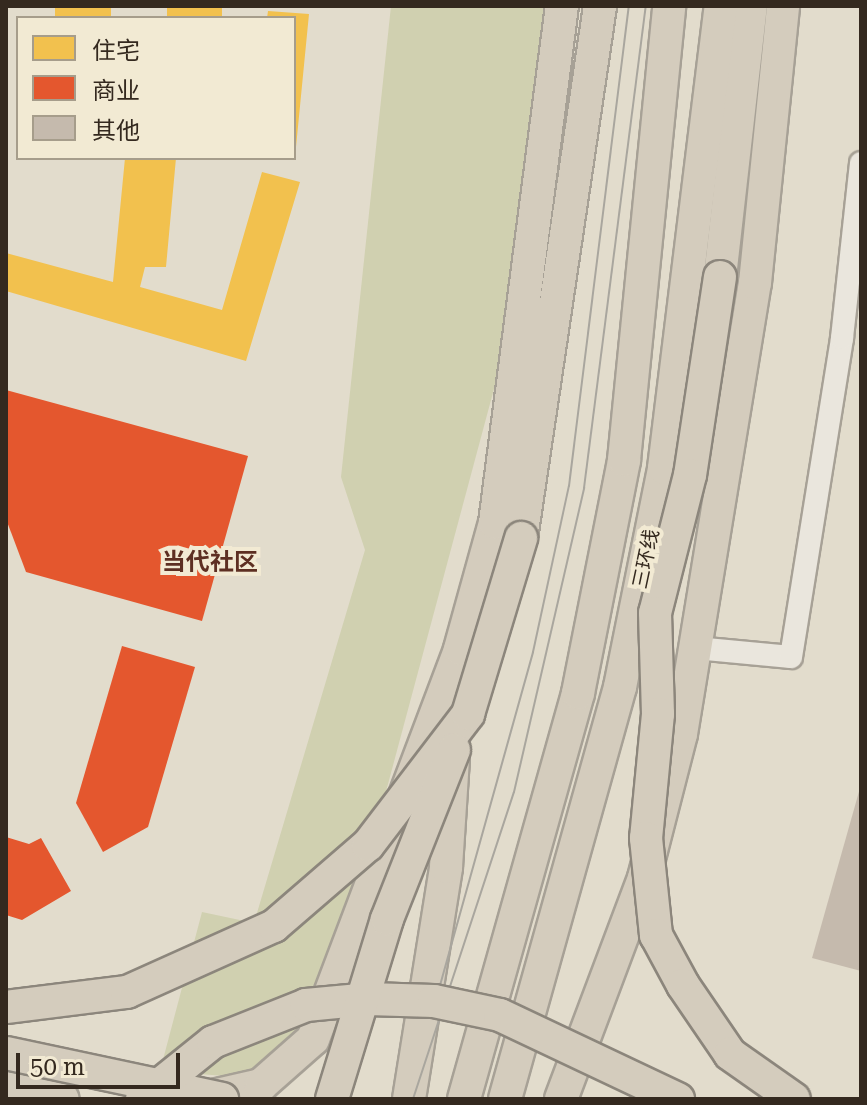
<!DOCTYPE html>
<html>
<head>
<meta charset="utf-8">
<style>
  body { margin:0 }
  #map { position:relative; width:867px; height:1105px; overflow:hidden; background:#e2dccc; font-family:"Roboto Serif","Noto Sans SC",serif }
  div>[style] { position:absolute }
  .green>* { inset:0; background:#d0d0b0 }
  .homes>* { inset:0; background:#f2c14e; transform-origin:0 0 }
  .shops>* { inset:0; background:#e4572e }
  .building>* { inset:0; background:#c5baad }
  .roads { filter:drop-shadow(2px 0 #a7a196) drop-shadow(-2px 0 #a7a196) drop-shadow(0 2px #a7a196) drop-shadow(0 -2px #a7a196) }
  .minor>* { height:22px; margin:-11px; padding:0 11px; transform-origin:11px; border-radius:11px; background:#eae6dd }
  .highway>* { height:32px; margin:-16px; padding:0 16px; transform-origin:16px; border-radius:16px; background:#d4ccbd }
  .tram>* { height:2px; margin:-1px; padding:0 1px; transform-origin:1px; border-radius:1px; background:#a9a69e }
  .bridges { filter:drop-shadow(2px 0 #8c867c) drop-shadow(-2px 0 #8c867c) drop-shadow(0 2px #8c867c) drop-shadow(0 -2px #8c867c) }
  .highway-bridge>* { height:32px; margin:-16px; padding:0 16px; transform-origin:16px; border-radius:16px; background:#d4ccbd }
  span { translate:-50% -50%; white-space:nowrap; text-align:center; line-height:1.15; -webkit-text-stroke:8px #f2ead3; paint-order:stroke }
  .street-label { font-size:20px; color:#34291f }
  .quarter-label { font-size:24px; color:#5d2f22; font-weight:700 }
  .frame { position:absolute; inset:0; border:8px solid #34291f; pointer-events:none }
  .legend { position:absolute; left:16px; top:16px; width:280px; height:144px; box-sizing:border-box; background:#f2ead3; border:2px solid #a69d8b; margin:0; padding:10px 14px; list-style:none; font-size:24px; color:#34291f }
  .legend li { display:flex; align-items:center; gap:16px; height:40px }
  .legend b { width:40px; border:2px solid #a69d8b }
  .scale { position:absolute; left:16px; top:1053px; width:164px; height:36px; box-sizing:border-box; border:4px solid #34291f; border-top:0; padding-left:10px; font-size:24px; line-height:28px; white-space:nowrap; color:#34291f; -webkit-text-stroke:6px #f2ead3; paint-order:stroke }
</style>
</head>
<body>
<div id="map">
  <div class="green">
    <div style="clip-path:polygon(391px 6px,545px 6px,502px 359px,384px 799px,305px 1030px,251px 1078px,160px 1071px,202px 912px,254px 923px,365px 550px,341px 477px)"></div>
  </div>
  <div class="homes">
    <div style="left:55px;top:6px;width:56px;height:12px"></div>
    <div style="left:167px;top:6px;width:55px;height:12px"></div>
    <div style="clip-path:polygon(268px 11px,309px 14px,296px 147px,294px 18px,267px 18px)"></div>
    <div style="clip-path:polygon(125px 158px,176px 158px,166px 267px,145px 267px,140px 287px,222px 310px,262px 172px,300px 182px,246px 361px,6px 291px,6px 253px,113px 282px)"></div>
  </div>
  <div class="shops">
    <div style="clip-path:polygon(6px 390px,248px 456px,202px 621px,26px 572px,6px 519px)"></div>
    <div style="clip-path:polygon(122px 646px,195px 667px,148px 827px,103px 852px,76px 803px)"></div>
    <div style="clip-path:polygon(6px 837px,29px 844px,41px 838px,71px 891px,22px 920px,6px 915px)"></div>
  </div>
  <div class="building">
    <div style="clip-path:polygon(860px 788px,861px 788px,861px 971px,812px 958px)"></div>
  </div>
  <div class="roads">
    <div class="minor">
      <div style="left:696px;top:648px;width:95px;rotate:5.4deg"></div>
      <div style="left:791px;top:657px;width:323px;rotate:-80.9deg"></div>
      <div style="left:842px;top:338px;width:176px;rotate:-83.8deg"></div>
    </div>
    <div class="highway">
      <div style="left:720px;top:277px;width:273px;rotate:-83.5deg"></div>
      <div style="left:521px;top:538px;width:538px;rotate:-81.55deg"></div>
      <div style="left:6px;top:1082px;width:59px;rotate:16.6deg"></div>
      <div style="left:199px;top:1099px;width:64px;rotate:-12.7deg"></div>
      <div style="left:261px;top:1085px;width:69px;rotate:-41.5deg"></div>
      <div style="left:313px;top:1039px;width:417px;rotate:-69.3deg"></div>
      <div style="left:460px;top:649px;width:131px;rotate:-74.5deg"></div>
      <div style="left:495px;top:523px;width:521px;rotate:-82.62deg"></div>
      <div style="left:409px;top:1099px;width:235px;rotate:-80.9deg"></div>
      <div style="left:446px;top:867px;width:107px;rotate:-86.3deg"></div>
      <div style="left:464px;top:1099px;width:422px;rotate:-74.3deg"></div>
      <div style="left:578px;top:693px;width:237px;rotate:-78.8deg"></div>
      <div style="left:624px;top:460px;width:456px;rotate:-84.3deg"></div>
      <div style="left:505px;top:1099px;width:428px;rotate:-74.4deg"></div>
      <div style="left:620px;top:687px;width:223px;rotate:-78.6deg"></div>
      <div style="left:664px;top:468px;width:466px;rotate:-83deg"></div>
      <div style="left:561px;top:1099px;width:236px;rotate:-69.4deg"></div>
      <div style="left:644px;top:878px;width:149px;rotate:-75.6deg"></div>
      <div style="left:681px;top:734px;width:457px;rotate:-80.7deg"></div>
      <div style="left:755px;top:283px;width:278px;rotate:-84.2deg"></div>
    </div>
  </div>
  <div class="tram">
    <div style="left:439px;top:989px;width:350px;rotate:-74.4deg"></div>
    <div style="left:533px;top:652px;width:170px;rotate:-77.8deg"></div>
    <div style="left:569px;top:486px;width:484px;rotate:-82.9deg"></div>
    <div style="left:413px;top:1099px;width:323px;rotate:-71.8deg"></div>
    <div style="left:514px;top:792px;width:312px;rotate:-77deg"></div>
    <div style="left:584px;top:488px;width:486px;rotate:-82.7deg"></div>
  </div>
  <div class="bridges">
    <div class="highway-bridge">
      <div style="left:720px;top:277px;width:200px;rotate:98.6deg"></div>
      <div style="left:690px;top:475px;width:142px;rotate:104.2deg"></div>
      <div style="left:655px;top:613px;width:101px;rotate:88.3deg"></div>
      <div style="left:658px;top:714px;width:125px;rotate:95.5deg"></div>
      <div style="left:646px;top:838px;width:98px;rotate:84.1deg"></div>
      <div style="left:656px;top:935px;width:57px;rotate:61.6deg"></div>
      <div style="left:683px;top:985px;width:83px;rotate:55.7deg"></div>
      <div style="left:730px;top:1054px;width:78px;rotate:35.1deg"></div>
      <div style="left:6px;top:1007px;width:122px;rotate:-7.1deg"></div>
      <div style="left:127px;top:992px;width:161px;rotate:-24.2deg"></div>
      <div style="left:274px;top:926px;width:124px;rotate:-40.8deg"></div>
      <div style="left:368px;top:845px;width:165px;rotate:-52.6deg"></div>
      <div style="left:468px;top:714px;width:184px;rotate:-73.2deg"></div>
      <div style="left:6px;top:1053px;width:221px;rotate:12deg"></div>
      <div style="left:142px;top:1099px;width:91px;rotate:-38.8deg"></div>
      <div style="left:213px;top:1042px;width:100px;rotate:-21.7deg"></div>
      <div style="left:306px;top:1005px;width:62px;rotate:-5.5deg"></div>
      <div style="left:368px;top:999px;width:66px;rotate:1.7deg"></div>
      <div style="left:434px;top:1001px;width:67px;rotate:12deg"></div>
      <div style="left:500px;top:1015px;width:197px;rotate:25.3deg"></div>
      <div style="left:332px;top:1099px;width:188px;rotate:-73deg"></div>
      <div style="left:387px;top:919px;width:182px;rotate:-68.4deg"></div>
    </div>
  </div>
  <div class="street-label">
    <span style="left:646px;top:559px;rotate:-78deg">三环线</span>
  </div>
  <div class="quarter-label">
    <span style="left:210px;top:563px">当代社区</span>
  </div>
  <div class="frame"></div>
  <ul class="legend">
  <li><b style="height:22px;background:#f2c14e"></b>住宅</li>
  <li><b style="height:22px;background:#e4572e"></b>商业</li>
  <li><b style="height:22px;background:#c5baad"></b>其他</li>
  </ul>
  <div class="scale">50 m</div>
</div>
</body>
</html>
